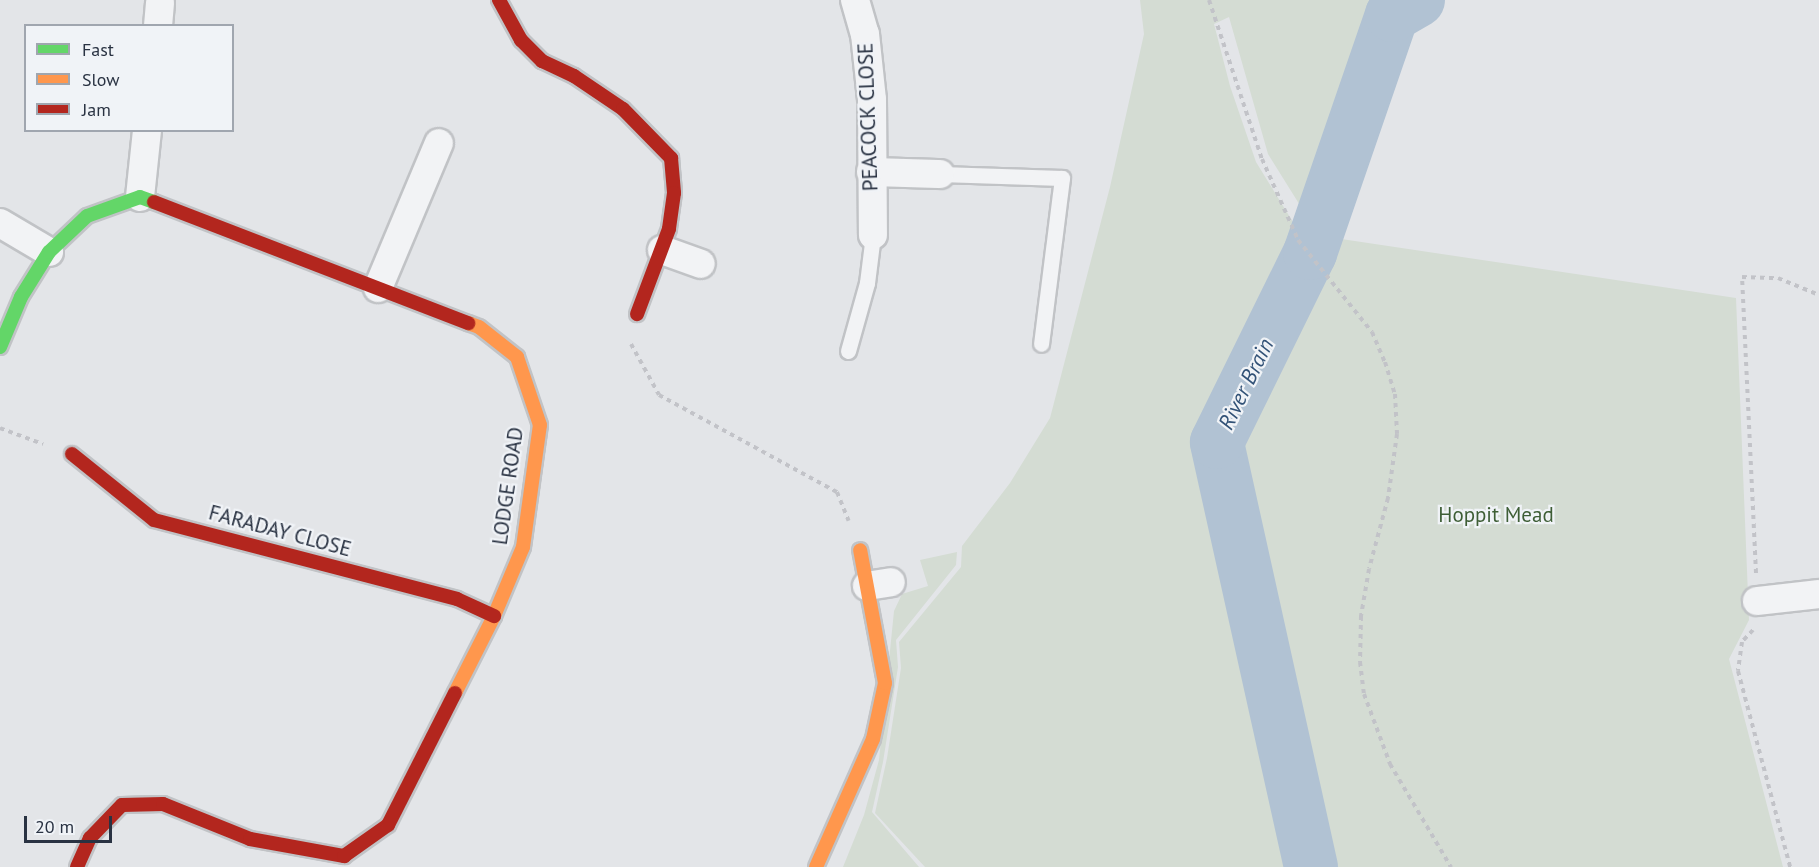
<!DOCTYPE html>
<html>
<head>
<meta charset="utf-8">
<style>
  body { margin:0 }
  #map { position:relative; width:1819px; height:867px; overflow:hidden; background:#e3e5e8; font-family:"PT Sans",sans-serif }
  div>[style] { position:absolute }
  .green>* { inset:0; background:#d4dcd3 }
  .river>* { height:54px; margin:-27px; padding:0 27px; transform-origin:27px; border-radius:27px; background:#b1c2d3 }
  .path>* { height:4px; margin-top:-2px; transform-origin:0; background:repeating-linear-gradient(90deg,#c2c3c8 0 4.5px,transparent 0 9px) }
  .roads { filter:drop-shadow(2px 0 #c1c3c6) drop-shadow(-2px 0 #c1c3c6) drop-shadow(0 2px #c1c3c6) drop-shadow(0 -2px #c1c3c6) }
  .lane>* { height:15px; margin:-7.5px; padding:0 7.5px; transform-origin:7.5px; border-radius:7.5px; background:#f2f3f5 }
  .street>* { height:28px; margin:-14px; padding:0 14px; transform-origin:14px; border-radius:14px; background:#f2f3f5 }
  .fast>* { height:14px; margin:-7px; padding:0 7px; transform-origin:7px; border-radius:7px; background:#63d668 }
  .slow>* { height:14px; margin:-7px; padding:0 7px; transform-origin:7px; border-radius:7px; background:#ff974d }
  .jam>* { height:14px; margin:-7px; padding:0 7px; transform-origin:7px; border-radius:7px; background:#b3261e }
  span { translate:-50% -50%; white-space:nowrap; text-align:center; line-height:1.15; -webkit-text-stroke:4.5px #f0f3f7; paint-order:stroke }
  .street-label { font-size:21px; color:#293242 }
  .park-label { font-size:21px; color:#3e5e36 }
  .water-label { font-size:22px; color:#325277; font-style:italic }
  .legend { position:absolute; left:24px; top:24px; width:210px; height:108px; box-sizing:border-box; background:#f0f3f7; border:2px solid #a0a6af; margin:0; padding:8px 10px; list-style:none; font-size:18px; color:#293242 }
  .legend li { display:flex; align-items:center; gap:12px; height:30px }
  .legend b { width:30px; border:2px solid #a0a6af }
  .scale { position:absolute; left:24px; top:816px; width:88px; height:27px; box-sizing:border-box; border:3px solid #293242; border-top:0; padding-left:8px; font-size:18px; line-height:21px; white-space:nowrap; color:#293242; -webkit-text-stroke:4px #f0f3f7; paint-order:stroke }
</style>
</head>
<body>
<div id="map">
  <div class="green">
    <div style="clip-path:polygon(1140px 0,1405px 0,1383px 13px,1311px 223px,1268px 154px,1229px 17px,1214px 24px,1230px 86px,1256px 162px,1304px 240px,1207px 438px,1301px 867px,925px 867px,875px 813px,887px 758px,901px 668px,899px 642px,961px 567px,962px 546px,1010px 483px,1050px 418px,1110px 187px,1144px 34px)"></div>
    <div style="clip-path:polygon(1328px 237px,1736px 298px,1749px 620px,1729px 659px,1783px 867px,1334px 867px,1217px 442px)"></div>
    <div style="clip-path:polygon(957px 552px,956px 565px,896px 640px,898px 667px,883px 762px,872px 812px,919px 867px,843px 867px,864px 815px,879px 760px,894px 611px,902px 594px,928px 586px,920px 560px)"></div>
  </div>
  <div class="river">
    <div style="left:1311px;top:867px;width:435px;rotate:-102.5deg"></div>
    <div style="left:1217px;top:442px;width:211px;rotate:-63.8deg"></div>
    <div style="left:1310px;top:253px;width:252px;rotate:-71deg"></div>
    <div style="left:1392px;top:15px;width:30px;rotate:-30deg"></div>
  </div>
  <div class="path">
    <div style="left:1209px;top:0;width:168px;rotate:71.6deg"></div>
    <div style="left:1262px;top:159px;width:89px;rotate:66deg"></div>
    <div style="left:1298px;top:240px;width:118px;rotate:51.2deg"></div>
    <div style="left:1372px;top:332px;width:33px;rotate:67deg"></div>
    <div style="left:1385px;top:362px;width:34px;rotate:73deg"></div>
    <div style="left:1395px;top:394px;width:40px;rotate:87.1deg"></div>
    <div style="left:1397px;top:434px;width:65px;rotate:98deg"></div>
    <div style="left:1388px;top:498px;width:73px;rotate:105deg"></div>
    <div style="left:1369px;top:569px;width:48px;rotate:99.7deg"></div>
    <div style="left:1361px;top:616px;width:46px;rotate:91.2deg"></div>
    <div style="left:1360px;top:662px;width:32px;rotate:83deg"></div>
    <div style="left:1364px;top:694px;width:75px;rotate:69.6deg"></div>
    <div style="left:1390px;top:764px;width:120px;rotate:59.4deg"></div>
    <div style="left:631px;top:344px;width:58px;rotate:61.2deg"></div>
    <div style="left:659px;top:395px;width:203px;rotate:28.6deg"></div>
    <div style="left:837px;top:492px;width:31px;rotate:68deg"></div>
    <div style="left:0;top:428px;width:46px;rotate:20.4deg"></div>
    <div style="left:1756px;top:573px;width:296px;rotate:-92.7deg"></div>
    <div style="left:1742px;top:277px;width:36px;rotate:2deg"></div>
    <div style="left:1778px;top:278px;width:44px;rotate:22.5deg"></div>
    <div style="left:1753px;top:630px;width:16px;rotate:133deg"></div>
    <div style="left:1742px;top:642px;width:29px;rotate:98deg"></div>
    <div style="left:1738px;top:671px;width:203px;rotate:75.1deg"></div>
  </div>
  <div class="roads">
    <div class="lane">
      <div style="left:940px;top:174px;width:122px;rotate:1.9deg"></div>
      <div style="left:1062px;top:178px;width:167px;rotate:97.2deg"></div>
      <div style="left:848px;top:351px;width:71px;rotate:-74.4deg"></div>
      <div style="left:867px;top:283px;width:48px;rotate:-82.9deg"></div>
    </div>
    <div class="street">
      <div style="left:855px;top:0;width:35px;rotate:74deg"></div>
      <div style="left:865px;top:34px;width:66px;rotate:83.9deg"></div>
      <div style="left:872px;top:100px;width:135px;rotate:89.6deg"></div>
      <div style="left:158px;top:26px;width:23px;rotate:-85deg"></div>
      <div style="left:871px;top:172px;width:69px;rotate:1.7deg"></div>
      <div style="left:140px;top:197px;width:67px;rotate:-84deg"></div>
      <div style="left:0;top:223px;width:57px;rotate:30.6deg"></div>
      <div style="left:662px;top:250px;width:41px;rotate:19.7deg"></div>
      <div style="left:378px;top:288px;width:157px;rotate:-67.2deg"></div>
      <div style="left:867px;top:586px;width:24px;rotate:-9deg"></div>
      <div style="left:1757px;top:601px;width:62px;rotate:-6.4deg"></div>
    </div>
    <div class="fast">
      <div style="left:0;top:347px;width:54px;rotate:-67.2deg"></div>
      <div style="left:21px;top:297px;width:53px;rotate:-58.1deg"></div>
      <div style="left:49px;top:252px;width:52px;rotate:-43.5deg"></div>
      <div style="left:87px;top:216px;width:56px;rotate:-19.7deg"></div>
      <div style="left:140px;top:197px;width:15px;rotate:20deg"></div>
    </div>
    <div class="slow">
      <div style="left:455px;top:693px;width:86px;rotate:-63.1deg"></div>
      <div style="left:494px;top:616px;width:75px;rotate:-67.2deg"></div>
      <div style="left:523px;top:547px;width:123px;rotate:-82.1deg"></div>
      <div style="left:540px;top:425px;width:72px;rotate:-108.7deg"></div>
      <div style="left:517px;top:357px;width:48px;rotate:-141.7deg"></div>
      <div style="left:479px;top:327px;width:12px;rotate:-160deg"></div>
      <div style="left:816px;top:867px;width:140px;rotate:-66deg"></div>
      <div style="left:873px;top:739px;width:57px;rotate:-77.9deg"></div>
      <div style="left:885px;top:683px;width:135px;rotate:-100.6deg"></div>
    </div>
    <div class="jam">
      <div style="left:499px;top:0;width:46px;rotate:61.2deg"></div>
      <div style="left:521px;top:40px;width:30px;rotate:45deg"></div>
      <div style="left:542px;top:61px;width:35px;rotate:25deg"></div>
      <div style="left:574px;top:76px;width:59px;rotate:34deg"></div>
      <div style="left:623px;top:109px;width:69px;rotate:45.6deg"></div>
      <div style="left:671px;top:158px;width:35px;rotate:85deg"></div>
      <div style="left:674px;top:193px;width:36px;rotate:98deg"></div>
      <div style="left:669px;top:229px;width:91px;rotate:110.6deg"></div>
      <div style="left:154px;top:202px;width:337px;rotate:21.1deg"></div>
      <div style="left:72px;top:454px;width:105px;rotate:38.8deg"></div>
      <div style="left:154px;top:520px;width:313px;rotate:14.6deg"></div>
      <div style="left:457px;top:599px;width:41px;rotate:24.7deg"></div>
      <div style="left:77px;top:867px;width:32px;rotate:-66deg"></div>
      <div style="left:90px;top:838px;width:46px;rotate:-45.9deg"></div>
      <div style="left:122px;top:805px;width:41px;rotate:-1.4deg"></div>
      <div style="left:163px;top:804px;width:94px;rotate:21.9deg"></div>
      <div style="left:250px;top:839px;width:96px;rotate:10.3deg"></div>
      <div style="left:344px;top:856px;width:54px;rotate:-35.2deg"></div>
      <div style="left:388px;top:825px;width:148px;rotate:-63.1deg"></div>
    </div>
  </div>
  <div class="street-label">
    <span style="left:868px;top:117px;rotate:-92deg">PEACOCK CLOSE</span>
    <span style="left:508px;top:486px;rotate:-82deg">LODGE ROAD</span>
    <span style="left:280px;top:531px;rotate:15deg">FARADAY CLOSE</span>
  </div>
  <div class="park-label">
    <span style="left:1496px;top:515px">Hoppit Mead</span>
  </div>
  <div class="water-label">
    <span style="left:1246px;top:384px;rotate:-64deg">River Brain</span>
  </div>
  <ul class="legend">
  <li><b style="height:8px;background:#63d668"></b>Fast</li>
  <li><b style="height:8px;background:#ff974d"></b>Slow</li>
  <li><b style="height:8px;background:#b3261e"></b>Jam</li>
  </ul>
  <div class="scale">20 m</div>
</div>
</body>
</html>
